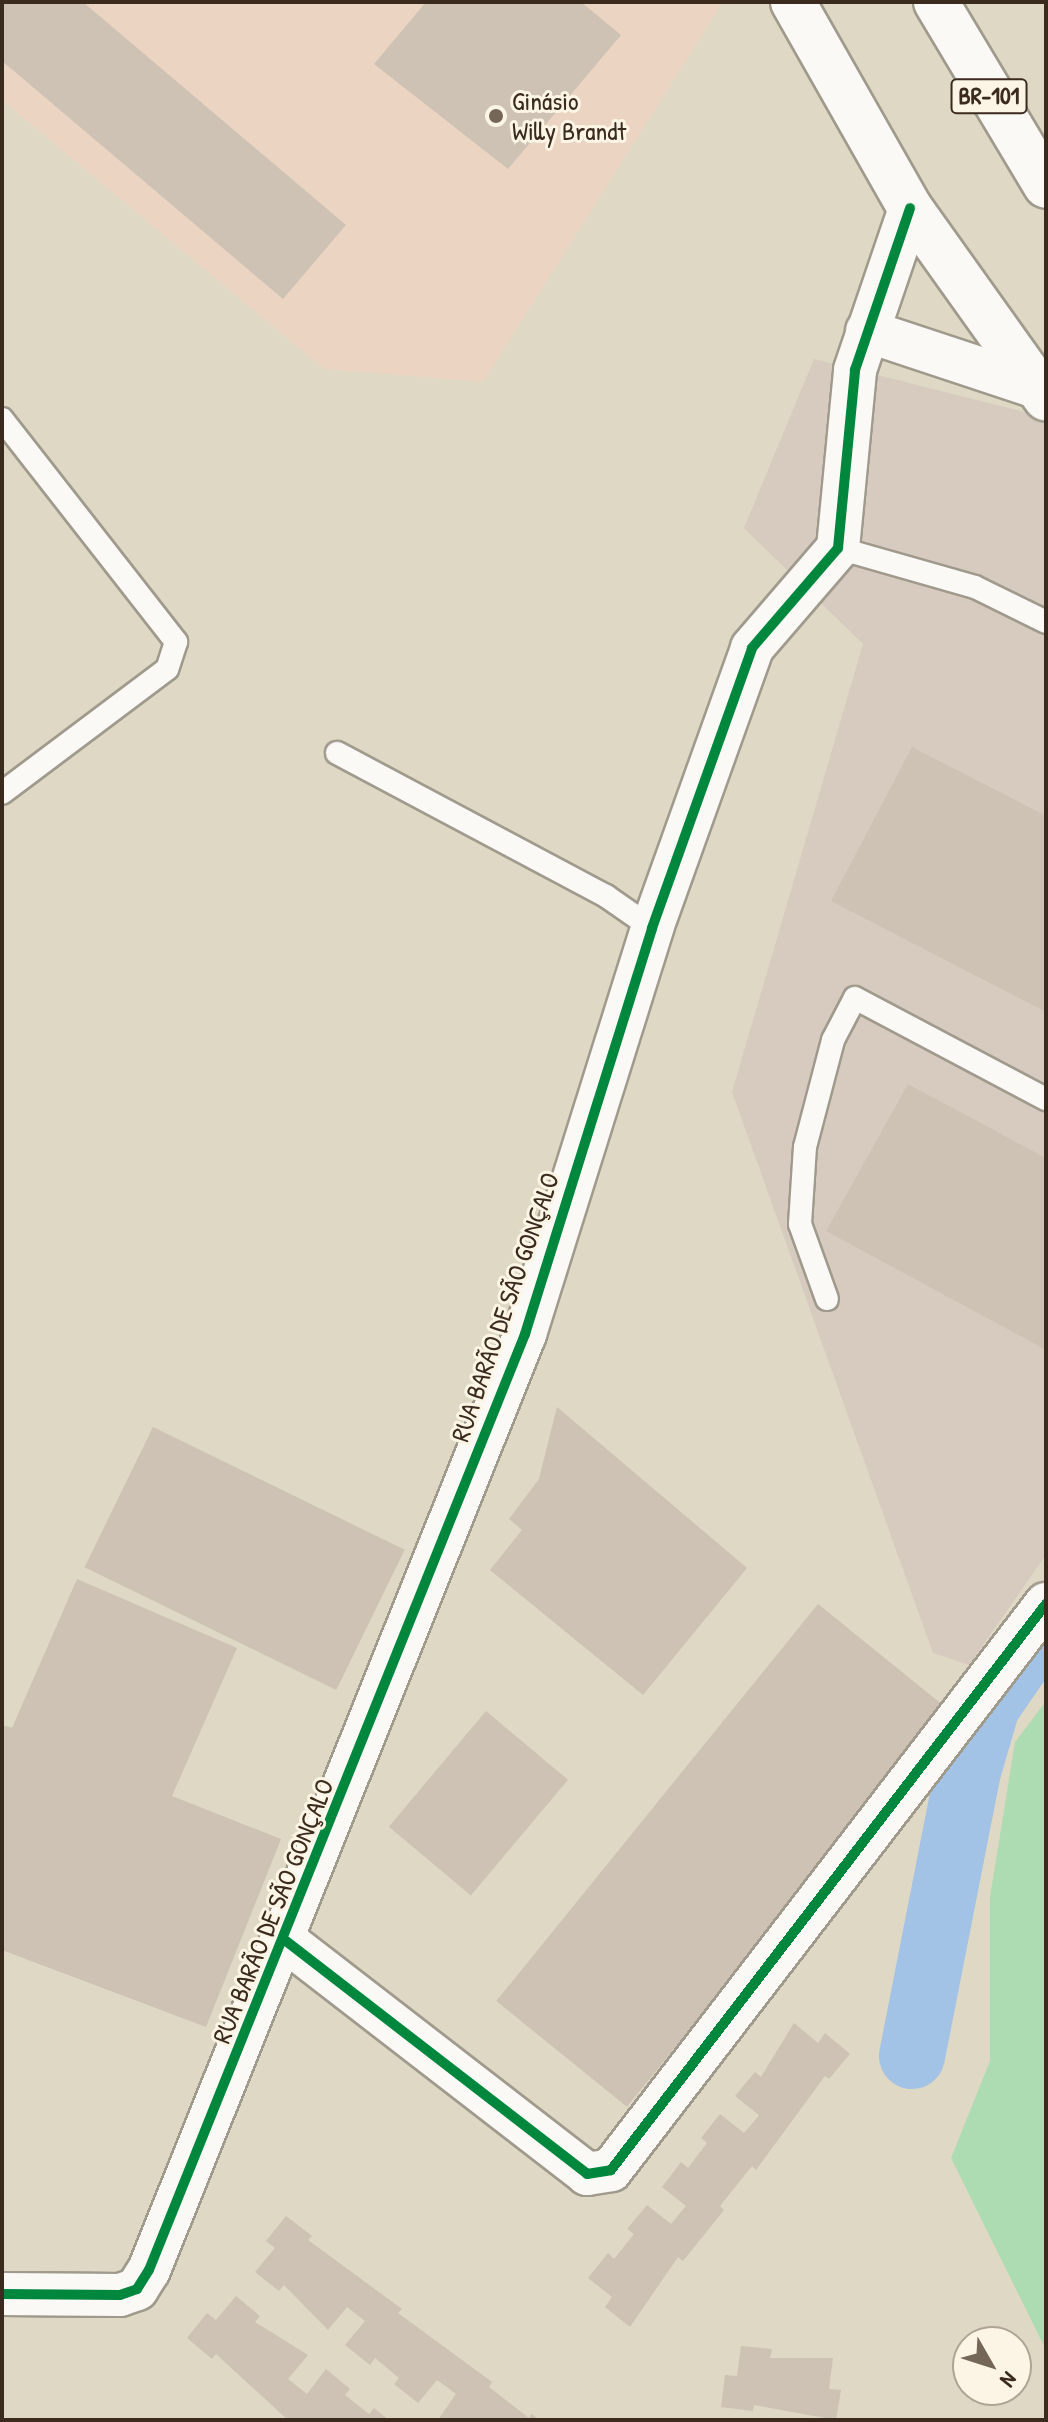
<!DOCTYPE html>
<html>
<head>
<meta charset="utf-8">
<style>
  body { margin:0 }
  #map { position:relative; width:1048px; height:2422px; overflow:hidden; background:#ded8c4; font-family:"Patrick Hand",sans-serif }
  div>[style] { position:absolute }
  .built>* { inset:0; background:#ebd5c2 }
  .industrial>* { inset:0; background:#d7cbc0 }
  .green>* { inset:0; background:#aedcb2 }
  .river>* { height:66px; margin:-33px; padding:0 33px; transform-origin:33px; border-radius:33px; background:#a2c2e6 }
  .building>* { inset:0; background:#cdc2b3; transform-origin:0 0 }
  .roads { filter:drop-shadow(2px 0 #a09a8d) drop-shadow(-2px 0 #a09a8d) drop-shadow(0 2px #a09a8d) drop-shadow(0 -2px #a09a8d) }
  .service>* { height:22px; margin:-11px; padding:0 11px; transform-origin:11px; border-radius:11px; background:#faf9f6 }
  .minor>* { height:42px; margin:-21px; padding:0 21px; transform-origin:21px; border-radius:21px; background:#faf9f6 }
  .secondary>* { height:44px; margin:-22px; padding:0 22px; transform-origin:22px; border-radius:22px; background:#faf9f6 }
  .motorway>* { height:44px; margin:-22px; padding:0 22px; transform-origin:22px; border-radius:22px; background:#faf9f6 }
  .cycleway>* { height:10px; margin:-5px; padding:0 5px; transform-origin:5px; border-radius:5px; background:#00873e }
  .dots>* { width:22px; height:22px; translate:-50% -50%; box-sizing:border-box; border:4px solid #fcf5e5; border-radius:50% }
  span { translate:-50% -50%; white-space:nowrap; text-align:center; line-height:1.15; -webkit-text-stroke:6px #fcf5e5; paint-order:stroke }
  .shield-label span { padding:2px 6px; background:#fcf5e5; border:2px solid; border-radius:6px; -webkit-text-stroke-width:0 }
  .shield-label { font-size:24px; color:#3b2a1e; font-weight:700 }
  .poi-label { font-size:26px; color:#3b2a1e }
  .left { translate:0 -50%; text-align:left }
  .street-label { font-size:26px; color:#3b2a1e }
  .frame { position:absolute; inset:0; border:4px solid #3b2a1e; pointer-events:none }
  .north { position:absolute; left:952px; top:2326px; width:80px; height:80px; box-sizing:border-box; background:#fcf5e5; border:2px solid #afa495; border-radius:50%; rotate:129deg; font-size:22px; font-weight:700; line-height:32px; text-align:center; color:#3b2a1e }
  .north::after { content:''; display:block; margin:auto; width:28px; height:36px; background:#746758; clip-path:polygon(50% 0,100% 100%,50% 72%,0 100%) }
</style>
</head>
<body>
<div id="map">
  <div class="built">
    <div style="clip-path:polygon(2px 2px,723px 2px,483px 382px,324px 369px,2px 100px)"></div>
  </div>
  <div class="industrial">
    <div style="clip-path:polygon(814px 359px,1037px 415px,1046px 426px,1046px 1555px,969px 1665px,933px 1653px,732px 1092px,863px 644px,744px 528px)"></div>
  </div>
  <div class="green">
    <div style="clip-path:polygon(1046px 1701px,1046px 2350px,951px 2158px,990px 2061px,990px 1897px,1015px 1742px)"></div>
  </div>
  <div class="river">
    <div style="left:912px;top:2056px;width:290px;rotate:-78.9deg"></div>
    <div style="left:968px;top:1771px;width:68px;rotate:-73.7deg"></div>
    <div style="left:987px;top:1706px;width:74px;rotate:-55.5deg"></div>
  </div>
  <div class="building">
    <div style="clip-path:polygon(2px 2px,83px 2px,346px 225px,283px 299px,2px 61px)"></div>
    <div style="clip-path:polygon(426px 2px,581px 2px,621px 35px,508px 169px,374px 64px)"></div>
    <div style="clip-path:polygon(912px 747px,1046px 816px,1046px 1012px,831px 901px)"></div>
    <div style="clip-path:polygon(908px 1084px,1046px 1158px,1046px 1350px,826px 1231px)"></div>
    <div style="clip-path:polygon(557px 1407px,747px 1568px,643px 1695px,490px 1570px,522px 1530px,509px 1519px,539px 1479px)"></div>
    <div style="left:153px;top:1427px;width:280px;height:156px;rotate:26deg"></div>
    <div style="clip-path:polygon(77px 1579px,237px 1648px,172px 1796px,281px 1839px,206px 2027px,2px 1950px,2px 1725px,12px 1728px)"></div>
    <div style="left:818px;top:1604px;width:168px;height:511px;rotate:39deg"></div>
    <div style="left:486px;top:1711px;width:107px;height:151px;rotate:40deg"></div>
    <div style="clip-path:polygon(794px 2023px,818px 2043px,825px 2033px,850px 2054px,829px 2079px,825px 2076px,756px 2170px,752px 2166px,720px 2206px,724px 2210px,683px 2261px,678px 2257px,630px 2327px,605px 2307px,612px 2297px,588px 2278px,608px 2253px,614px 2259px,634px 2234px,627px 2229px,647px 2205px,671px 2224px,686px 2206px,662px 2187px,681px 2162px,688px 2168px,707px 2143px,701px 2138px,720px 2114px,744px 2133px,752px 2124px,759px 2115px,735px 2096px,755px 2072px,761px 2077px)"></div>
    <div style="clip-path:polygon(286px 2216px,312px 2236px,308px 2240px,402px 2309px,398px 2313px,492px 2382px,489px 2387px,529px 2418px,532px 2414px,539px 2420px,438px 2420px,456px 2394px,447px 2387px,437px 2380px,418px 2403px,394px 2384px,399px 2378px,375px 2358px,370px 2365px,345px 2345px,365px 2321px,347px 2307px,328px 2330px,284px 2285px,279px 2291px,255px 2272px,275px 2248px,266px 2241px)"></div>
    <div style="clip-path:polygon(236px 2296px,260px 2316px,255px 2322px,308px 2355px,288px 2379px,307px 2394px,326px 2369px,350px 2389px,345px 2395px,369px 2414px,374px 2408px,389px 2420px,288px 2420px,216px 2354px,212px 2359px,187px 2338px,207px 2313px,216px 2320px)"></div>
    <div style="clip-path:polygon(741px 2346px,772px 2349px,770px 2358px,833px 2358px,829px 2389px,841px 2390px,836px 2420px,754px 2405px,753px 2411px,721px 2407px,725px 2375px,737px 2376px)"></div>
  </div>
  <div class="roads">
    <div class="service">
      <div style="left:2px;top:419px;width:283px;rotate:52deg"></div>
      <div style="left:176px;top:642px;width:28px;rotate:108deg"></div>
      <div style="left:167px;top:669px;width:206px;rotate:143.1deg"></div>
      <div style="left:838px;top:548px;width:142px;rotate:15.9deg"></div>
      <div style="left:975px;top:587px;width:79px;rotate:26.2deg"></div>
      <div style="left:337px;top:753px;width:305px;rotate:28deg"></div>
      <div style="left:606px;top:896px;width:56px;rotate:34.8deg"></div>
      <div style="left:827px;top:1299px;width:80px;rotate:-109.8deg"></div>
      <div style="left:800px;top:1224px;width:77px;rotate:-86.3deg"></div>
      <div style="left:805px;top:1147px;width:111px;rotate:-75.3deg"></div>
      <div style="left:833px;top:1040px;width:47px;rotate:-62.4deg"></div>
      <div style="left:855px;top:998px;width:216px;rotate:27.9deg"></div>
    </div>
    <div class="minor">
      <div style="left:867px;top:331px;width:178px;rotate:18.3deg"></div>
      <div style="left:286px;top:1941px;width:381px;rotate:37.7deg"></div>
      <div style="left:587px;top:2174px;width:24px;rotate:-9deg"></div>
      <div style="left:611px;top:2170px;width:714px;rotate:-52.46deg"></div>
      <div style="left:2px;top:2294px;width:118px;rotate:0.5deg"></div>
      <div style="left:120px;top:2295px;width:18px;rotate:-19deg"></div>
      <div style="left:137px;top:2289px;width:22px;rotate:-58deg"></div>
      <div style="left:149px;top:2270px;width:1009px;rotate:-68.11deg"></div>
      <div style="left:525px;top:1334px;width:425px;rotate:-72.6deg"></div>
      <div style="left:652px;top:928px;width:297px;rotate:-70.3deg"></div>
      <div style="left:752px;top:648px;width:132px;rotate:-49.3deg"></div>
      <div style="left:838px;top:548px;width:179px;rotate:-84.5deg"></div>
      <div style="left:855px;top:370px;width:171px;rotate:-71.2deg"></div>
    </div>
    <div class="secondary">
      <div style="left:793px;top:2px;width:237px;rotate:60.4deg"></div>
    </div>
    <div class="motorway">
      <div style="left:936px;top:2px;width:214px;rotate:59.1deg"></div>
      <div style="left:910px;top:208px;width:234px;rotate:54.5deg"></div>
    </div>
  </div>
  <div class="cycleway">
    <div style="left:286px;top:1941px;width:381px;rotate:37.7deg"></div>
    <div style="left:587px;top:2174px;width:24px;rotate:-9deg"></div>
    <div style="left:611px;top:2170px;width:714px;rotate:-52.46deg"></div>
    <div style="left:2px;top:2294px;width:118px;rotate:0.5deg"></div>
    <div style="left:120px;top:2295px;width:18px;rotate:-19deg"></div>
    <div style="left:137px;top:2289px;width:22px;rotate:-58deg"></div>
    <div style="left:149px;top:2270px;width:1009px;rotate:-68.11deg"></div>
    <div style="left:525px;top:1334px;width:425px;rotate:-72.6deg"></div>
    <div style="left:652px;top:928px;width:297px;rotate:-70.3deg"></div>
    <div style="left:752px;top:648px;width:132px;rotate:-49.3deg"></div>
    <div style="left:838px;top:548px;width:179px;rotate:-84.5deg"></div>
    <div style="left:855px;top:370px;width:171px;rotate:-71.2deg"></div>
  </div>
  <div class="dots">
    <div style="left:496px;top:116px;background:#746758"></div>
  </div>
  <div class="shield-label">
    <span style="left:989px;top:96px">BR-101</span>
  </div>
  <div class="poi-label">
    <span class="left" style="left:512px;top:116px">Ginásio<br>Willy Brandt</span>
  </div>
  <div class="street-label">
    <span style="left:505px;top:1307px;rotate:-71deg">RUA BARÃO DE SÃO GONÇALO</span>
    <span style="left:273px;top:1911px;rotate:-68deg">RUA BARÃO DE SÃO GONÇALO</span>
  </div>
  <div class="frame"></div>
  <div class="north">N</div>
</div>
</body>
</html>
